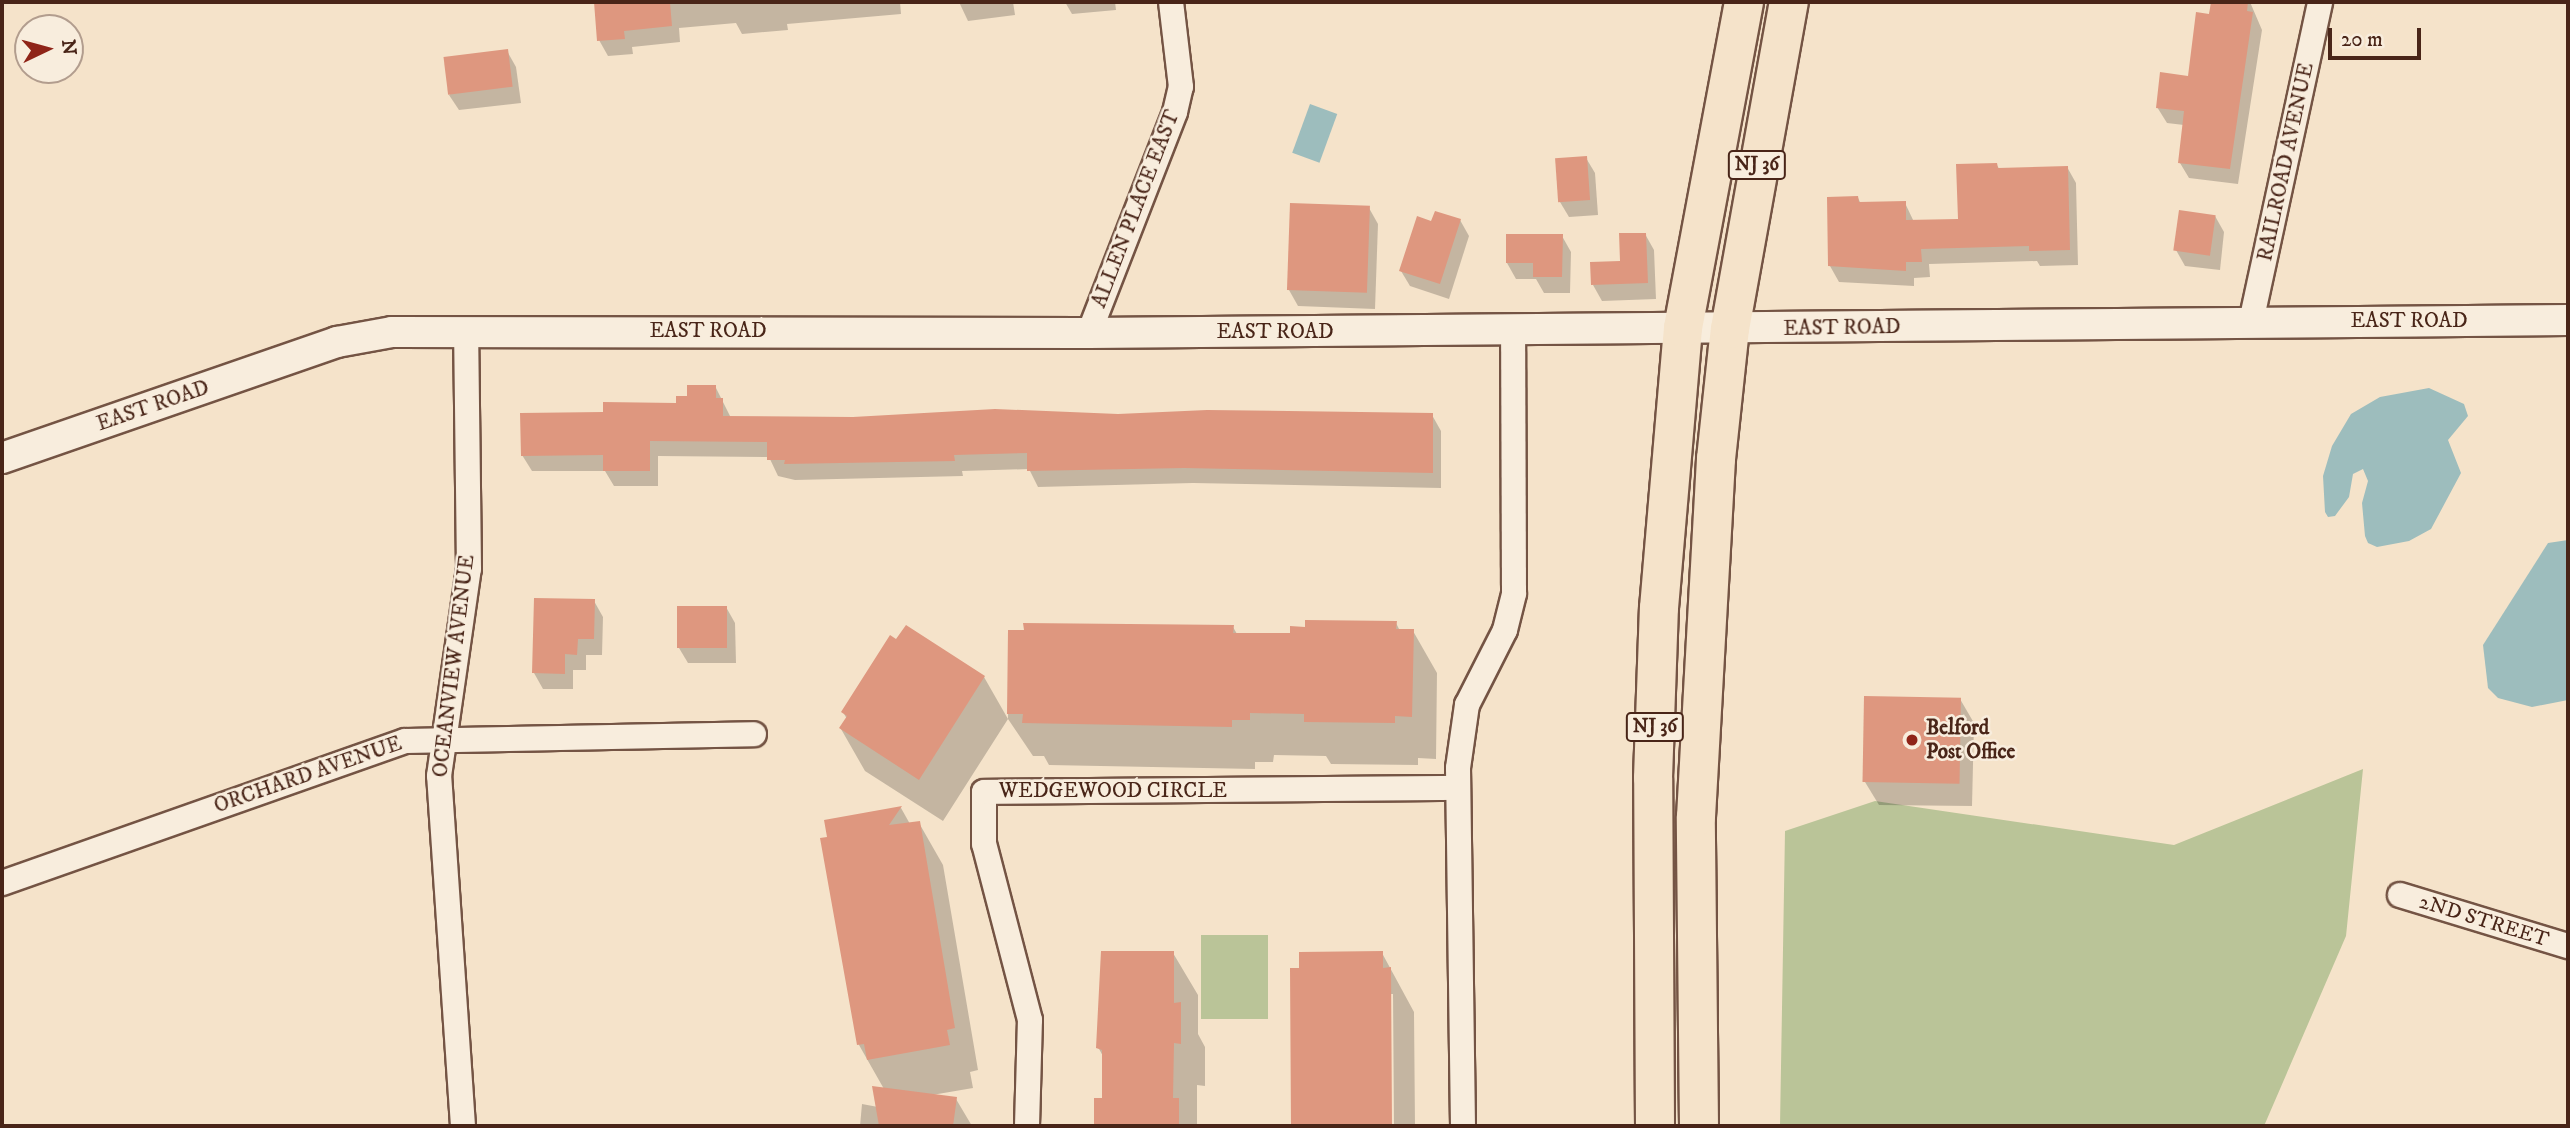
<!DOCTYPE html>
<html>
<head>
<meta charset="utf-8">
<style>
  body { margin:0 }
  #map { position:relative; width:2570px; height:1128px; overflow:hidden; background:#f5e3ca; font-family:"IM FELL DW Pica",serif }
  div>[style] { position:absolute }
  .green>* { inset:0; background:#bac498; transform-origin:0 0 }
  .water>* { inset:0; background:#9dbdbd; transform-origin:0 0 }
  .shadow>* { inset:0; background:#0003 }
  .building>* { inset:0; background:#de977f; transform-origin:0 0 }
  .roads { filter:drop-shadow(2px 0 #745444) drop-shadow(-2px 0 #745444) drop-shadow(0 2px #745444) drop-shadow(0 -2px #745444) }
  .minor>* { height:24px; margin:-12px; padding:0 12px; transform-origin:12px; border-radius:12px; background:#f8eddd }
  .tertiary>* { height:30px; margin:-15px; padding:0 15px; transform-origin:15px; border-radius:15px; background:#f8eddd }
  .trunk>* { height:38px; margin:-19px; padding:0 19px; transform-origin:19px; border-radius:19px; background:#f5e3ca }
  .dots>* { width:19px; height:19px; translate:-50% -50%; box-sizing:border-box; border:4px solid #f8eddd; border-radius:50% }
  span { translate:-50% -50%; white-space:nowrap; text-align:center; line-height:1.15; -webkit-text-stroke:5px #f8eddd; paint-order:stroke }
  .shield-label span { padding:2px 5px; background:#f8eddd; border:2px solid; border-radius:5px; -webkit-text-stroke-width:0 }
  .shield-label { font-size:19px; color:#492518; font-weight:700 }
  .street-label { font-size:21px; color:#492518 }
  .poi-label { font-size:21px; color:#492518; font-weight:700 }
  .left { translate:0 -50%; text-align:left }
  .frame { position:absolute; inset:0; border:4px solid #492518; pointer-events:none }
  .north { position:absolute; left:14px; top:14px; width:70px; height:70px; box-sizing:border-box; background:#f8eddd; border:2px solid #b29d8e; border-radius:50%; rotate:85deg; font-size:19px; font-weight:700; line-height:28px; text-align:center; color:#492518 }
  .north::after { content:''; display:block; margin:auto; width:24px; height:32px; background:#8f2418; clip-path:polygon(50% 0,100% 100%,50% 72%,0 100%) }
  .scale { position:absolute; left:2328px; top:28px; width:93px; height:32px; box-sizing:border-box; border:4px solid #492518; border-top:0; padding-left:9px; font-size:21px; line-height:24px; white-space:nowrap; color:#492518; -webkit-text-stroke:5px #f8eddd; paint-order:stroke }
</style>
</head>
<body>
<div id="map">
  <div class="green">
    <div style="clip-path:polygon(2363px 769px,2346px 936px,2264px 1126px,1780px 1126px,1785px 831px,1875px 801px,2174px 845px)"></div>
    <div style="left:1201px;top:935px;width:67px;height:84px"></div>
  </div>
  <div class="water">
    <div style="left:1310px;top:104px;width:29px;height:52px;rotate:20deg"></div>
    <div style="clip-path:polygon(2429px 388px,2464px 404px,2468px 416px,2448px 440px,2461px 473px,2431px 529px,2409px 541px,2377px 547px,2368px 543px,2365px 536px,2362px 503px,2368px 481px,2363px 469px,2353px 474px,2349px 497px,2335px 516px,2328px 517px,2325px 512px,2323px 476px,2332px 446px,2351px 414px,2380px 397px)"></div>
    <div style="clip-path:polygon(2568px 540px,2568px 700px,2532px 707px,2498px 698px,2488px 688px,2483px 645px,2548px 543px)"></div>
  </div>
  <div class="shadow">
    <div style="clip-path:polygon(596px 2px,900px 2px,901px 14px,787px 24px,788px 30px,742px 34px,736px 23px,679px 28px,680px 42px,632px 47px,633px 54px,608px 56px,599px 40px)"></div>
    <div style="clip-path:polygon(959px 2px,1013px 2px,1015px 15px,968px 21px)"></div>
    <div style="clip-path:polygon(1065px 2px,1115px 2px,1116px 10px,1072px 14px)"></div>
    <div style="clip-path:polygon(2213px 2px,2250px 2px,2262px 30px,2238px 184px,2189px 178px,2180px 163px,2184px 125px,2167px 123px,2157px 107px,2189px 78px)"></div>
    <div style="clip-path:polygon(507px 51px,516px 67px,521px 103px,459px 110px,449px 95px)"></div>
    <div style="clip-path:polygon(1586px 158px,1595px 173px,1598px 215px,1569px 217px,1560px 202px)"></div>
    <div style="clip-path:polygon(1996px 164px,2000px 170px,2067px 167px,2076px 183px,2078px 265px,2040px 266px,2037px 261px,1929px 264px,1930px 277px,1914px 278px,1914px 286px,1839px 282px,1830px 266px,1858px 198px,1861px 204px,1905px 203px,1914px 222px,1960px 220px)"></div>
    <div style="clip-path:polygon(1369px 208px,1378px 224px,1375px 309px,1298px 306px,1289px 290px)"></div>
    <div style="clip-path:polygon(2215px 216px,2224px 232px,2220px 270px,2185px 266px,2176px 250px)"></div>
    <div style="clip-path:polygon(1460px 220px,1469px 236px,1449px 299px,1410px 286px,1401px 271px,1433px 223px)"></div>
    <div style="clip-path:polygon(1645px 234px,1654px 250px,1656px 299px,1602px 301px,1593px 285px,1622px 262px)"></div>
    <div style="clip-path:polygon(1562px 236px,1571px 252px,1570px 293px,1544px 293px,1536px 279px,1516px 279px,1507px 263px)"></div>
    <div style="clip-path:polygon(715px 386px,731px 418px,1432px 415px,1441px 431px,1441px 488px,1193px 483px,1038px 487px,1029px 469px,962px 471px,963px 476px,795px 480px,778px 476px,769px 457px,658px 456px,658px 486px,614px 486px,605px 471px,532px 471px,522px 455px,605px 414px,678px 405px)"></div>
    <div style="clip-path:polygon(594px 601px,603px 617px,602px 655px,586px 655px,586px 670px,573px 670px,573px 689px,543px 689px,534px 673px)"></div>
    <div style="clip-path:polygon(726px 607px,735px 623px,736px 663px,688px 663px,679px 648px)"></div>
    <div style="clip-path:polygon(1396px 623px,1400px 631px,1413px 631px,1437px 673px,1436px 759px,1418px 758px,1418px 765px,1331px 764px,1326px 756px,1274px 755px,1273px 762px,1255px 762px,1255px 769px,1049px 765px,1044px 756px,1033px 756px,1008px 719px,1009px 632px,1233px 627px,1237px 634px,1292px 634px)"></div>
    <div style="clip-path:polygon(984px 677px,1008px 719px,943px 821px,865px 771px,841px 729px,847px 719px,843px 712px)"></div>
    <div style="clip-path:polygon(1960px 699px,1974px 723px,1972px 806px,1879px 805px,1865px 782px)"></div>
    <div style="clip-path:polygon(901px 808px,910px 824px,919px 823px,943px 865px,978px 1070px,970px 1072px,973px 1088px,932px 1095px,956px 1099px,972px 1126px,860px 1126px,862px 1104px,878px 1107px,884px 1089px,859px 1045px,822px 840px,829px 838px,826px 821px)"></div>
    <div style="clip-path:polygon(1173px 953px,1198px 995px,1198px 1034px,1205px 1047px,1205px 1086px,1197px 1085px,1197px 1126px,1095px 1126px,1095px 1100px,1104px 1100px,1104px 1058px,1098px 1047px)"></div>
    <div style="clip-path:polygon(1382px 953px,1414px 1012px,1415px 1126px,1394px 1126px,1393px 994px,1389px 994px,1390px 1126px,1293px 1126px,1292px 970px)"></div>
  </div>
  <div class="building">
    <div style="clip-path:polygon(594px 2px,670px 2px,672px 26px,624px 31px,625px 39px,597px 41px)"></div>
    <div style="clip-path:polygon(2211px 2px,2248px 2px,2247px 11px,2253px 12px,2230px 169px,2178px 163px,2184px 111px,2156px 108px,2160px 72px,2188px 76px,2196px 12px,2209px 14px)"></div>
    <div style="left:508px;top:49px;width:38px;height:65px;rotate:83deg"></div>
    <div style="left:1587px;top:156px;width:44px;height:32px;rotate:86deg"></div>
    <div style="clip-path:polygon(1997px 163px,1998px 168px,2068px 166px,2070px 250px,2029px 251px,2029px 246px,1921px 249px,1922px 262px,1906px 262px,1906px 271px,1828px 266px,1827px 197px,1858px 196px,1859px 202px,1906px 201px,1906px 220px,1958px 219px,1956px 164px)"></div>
    <div style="left:1290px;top:203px;width:80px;height:87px;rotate:2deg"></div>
    <div style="left:2179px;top:210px;width:37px;height:41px;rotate:8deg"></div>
    <div style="clip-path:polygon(1435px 211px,1461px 219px,1440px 284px,1399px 271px,1417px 216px,1431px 221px)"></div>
    <div style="clip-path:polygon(1619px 233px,1646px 233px,1648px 283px,1591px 285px,1590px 262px,1620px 261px)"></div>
    <div style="clip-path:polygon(1506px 234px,1563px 234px,1562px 277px,1533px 277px,1533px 263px,1506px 263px)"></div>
    <div style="clip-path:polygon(687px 385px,716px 385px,716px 398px,723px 398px,723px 416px,853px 417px,995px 409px,1118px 414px,1207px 410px,1433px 413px,1433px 473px,1184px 468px,1027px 471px,1027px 453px,954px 455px,955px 461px,784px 464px,785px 460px,767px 460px,767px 442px,650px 441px,650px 471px,603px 471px,603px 455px,521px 456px,520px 413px,603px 412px,603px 402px,676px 403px,676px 396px,687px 396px)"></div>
    <div style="clip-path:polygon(534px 598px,595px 599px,594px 639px,578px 639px,577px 655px,565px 654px,565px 674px,532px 673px)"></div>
    <div style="left:677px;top:606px;width:50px;height:42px"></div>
    <div style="clip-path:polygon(1305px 620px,1397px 621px,1396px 629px,1414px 629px,1412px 717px,1395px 716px,1395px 723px,1304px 722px,1304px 714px,1250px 713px,1250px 720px,1232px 720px,1232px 727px,1022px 723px,1023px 714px,1007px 714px,1008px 630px,1024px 630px,1023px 623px,1234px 625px,1233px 633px,1290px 633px,1290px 626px,1305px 627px)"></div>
    <div style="clip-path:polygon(906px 625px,985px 676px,919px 780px,839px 728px,847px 716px,841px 712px,890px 635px,896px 639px)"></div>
    <div style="left:1864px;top:696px;width:97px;height:86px;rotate:1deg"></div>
    <div style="clip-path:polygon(902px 806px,889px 825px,920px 821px,955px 1028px,947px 1030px,950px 1045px,867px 1060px,864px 1044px,857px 1045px,820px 838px,827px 837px,824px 820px)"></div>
    <div style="clip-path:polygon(1101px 951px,1174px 951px,1174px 1003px,1181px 1002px,1181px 1044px,1174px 1043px,1173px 1098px,1179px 1098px,1179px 1126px,1094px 1126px,1094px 1098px,1102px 1098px,1102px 1050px,1096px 1048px)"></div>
    <div style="clip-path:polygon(1383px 951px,1383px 968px,1391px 967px,1392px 1126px,1291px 1126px,1290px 968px,1299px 968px,1299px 952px)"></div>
    <div style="clip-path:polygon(872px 1086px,957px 1097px,953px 1126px,879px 1126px)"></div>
  </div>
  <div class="roads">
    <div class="minor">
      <div style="left:2251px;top:322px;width:327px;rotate:-77.8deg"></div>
      <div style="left:1089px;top:333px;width:237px;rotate:-68.7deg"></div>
      <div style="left:1175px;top:112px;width:26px;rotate:-77deg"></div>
      <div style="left:1181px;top:87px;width:86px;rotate:-96.7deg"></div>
      <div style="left:2px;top:883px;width:427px;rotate:-19.4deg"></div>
      <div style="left:405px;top:741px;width:349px;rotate:-1.1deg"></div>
      <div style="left:2400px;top:895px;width:176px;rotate:16.9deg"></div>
      <div style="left:463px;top:1126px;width:351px;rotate:-93.9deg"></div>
      <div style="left:439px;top:776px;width:209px;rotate:-81.8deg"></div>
      <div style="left:469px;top:569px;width:238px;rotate:-90.7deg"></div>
      <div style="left:1027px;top:1126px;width:106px;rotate:-88.4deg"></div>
      <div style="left:1030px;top:1020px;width:182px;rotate:-104.6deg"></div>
      <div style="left:984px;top:844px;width:52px;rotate:-90deg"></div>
      <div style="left:984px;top:792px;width:474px;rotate:-0.5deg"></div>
      <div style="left:1463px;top:1126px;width:358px;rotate:-90.8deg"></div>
      <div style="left:1458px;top:768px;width:64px;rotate:-81.9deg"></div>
      <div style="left:1467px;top:705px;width:84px;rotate:-63.1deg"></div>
      <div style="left:1505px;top:630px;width:38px;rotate:-76deg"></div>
      <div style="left:1514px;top:593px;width:263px;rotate:-90.2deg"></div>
    </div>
    <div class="tertiary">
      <div style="left:2px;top:458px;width:355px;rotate:-19.1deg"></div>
      <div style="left:337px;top:342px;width:56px;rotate:-10.3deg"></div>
      <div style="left:392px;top:332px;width:697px;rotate:0.08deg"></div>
      <div style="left:1089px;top:333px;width:1479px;rotate:-0.5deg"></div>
    </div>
    <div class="trunk">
      <div style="left:1655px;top:1126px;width:348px;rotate:-90.3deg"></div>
      <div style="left:1653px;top:778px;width:170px;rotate:-88deg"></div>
      <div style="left:1659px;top:608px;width:281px;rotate:-85.1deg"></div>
      <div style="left:1683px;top:328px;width:332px;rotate:-79.4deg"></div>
      <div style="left:1699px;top:1126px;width:309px;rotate:-90.6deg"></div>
      <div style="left:1696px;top:817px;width:359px;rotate:-86.8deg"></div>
      <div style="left:1716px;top:459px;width:131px;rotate:-83.9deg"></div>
      <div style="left:1730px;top:329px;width:332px;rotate:-79.8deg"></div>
    </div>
  </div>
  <div class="dots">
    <div style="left:1912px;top:740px;background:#8f2418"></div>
  </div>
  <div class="shield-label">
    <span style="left:1757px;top:165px">NJ 36</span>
    <span style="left:1655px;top:727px">NJ 36</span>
  </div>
  <div class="street-label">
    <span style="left:2286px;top:162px;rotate:-78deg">RAILROAD AVENUE</span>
    <span style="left:1136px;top:209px;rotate:-69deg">ALLEN PLACE EAST</span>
    <span style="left:2409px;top:321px">EAST ROAD</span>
    <span style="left:1842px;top:328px;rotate:-1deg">EAST ROAD</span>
    <span style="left:708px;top:331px">EAST ROAD</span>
    <span style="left:1275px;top:332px">EAST ROAD</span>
    <span style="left:153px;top:406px;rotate:-19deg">EAST ROAD</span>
    <span style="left:454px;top:666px;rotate:-83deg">OCEANVIEW AVENUE</span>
    <span style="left:308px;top:775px;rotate:-19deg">ORCHARD AVENUE</span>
    <span style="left:1113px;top:791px">WEDGEWOOD CIRCLE</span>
    <span style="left:2484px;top:921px;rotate:17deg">2ND STREET</span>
  </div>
  <div class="poi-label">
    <span class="left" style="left:1926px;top:740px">Belford<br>Post Office</span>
  </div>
  <div class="frame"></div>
  <div class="north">N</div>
  <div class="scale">20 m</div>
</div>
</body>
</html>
